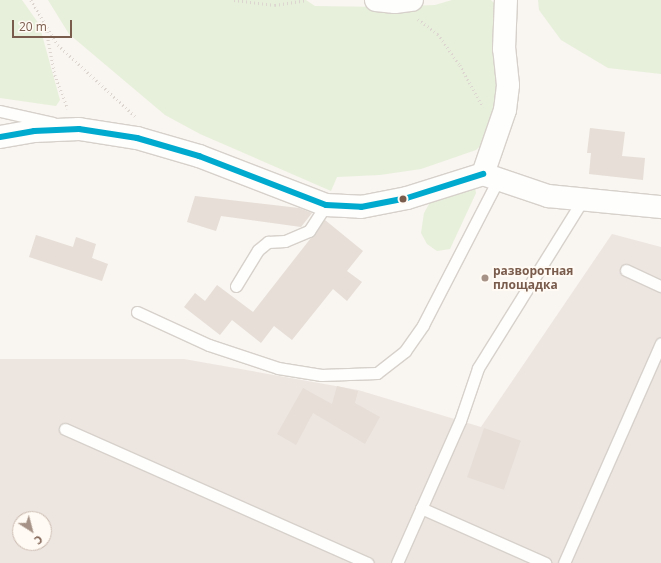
<!DOCTYPE html>
<html>
<head>
<meta charset="utf-8">
<style>
  body { margin:0 }
  #map { position:relative; width:661px; height:563px; overflow:hidden; background:#f9f5f0; font-family:"Open Sans",sans-serif }
  div>[style] { position:absolute }
  .industrial>* { inset:0; background:#ede5e0 }
  .green>* { inset:0; background:#e7f0db }
  .building>* { inset:0; background:#e6ded7; transform-origin:0 0 }
  .path>* { height:2.5px; margin-top:-1.25px; transform-origin:0; background:repeating-linear-gradient(90deg,#dcd5d0 0 1px,transparent 0 4px) }
  .roads { filter:drop-shadow(1px 0 #d7d1cb) drop-shadow(-1px 0 #d7d1cb) drop-shadow(0 1px #d7d1cb) drop-shadow(0 -1px #d7d1cb) }
  .lane>* { height:11px; margin:-5.5px; padding:0 5.5px; transform-origin:5.5px; border-radius:5.5px; background:#fefefd }
  .street>* { height:22px; margin:-11px; padding:0 11px; transform-origin:11px; border-radius:11px; background:#fefefd }
  .bus-1>* { height:6px; margin:-3px; padding:0 3px; transform-origin:3px; border-radius:3px; background:#00a9ce }
  .dots>* { width:11px; height:11px; translate:-50% -50%; box-sizing:border-box; border:2px solid #fffaf3; border-radius:50% }
  span { translate:-50% -50%; white-space:nowrap; text-align:center; line-height:1.15; -webkit-text-stroke:4px #fffaf3; paint-order:stroke }
  .poi-label { font-size:12px; color:#7a5c4d; font-weight:700 }
  .left { translate:0 -50%; text-align:left }
  .north { position:absolute; left:12px; top:511px; width:40px; height:40px; box-sizing:border-box; background:#fffaf3; border:1px solid #cabbb1; border-radius:50%; rotate:144deg; font-size:11px; font-weight:700; line-height:16px; text-align:center; color:#7a5c4d }
  .north::after { content:''; display:block; margin:auto; width:14px; height:18px; background:#a69286; clip-path:polygon(50% 0,100% 100%,50% 72%,0 100%) }
  .scale { position:absolute; left:12px; top:20px; width:60px; height:18px; box-sizing:border-box; border:2px solid #7a5c4d; border-top:0; padding-left:5px; font-size:12px; line-height:14px; white-space:nowrap; color:#7a5c4d; -webkit-text-stroke:3px #fffaf3; paint-order:stroke }
</style>
</head>
<body>
<div id="map">
  <div class="industrial">
    <div style="clip-path:polygon(evenodd,612px 234px,661px 247px,661px 563px,0 563px,0 359px,184px 359px,358px 390px,481px 427px,612px 234px,20px 519px,44px 519px,44px 543px,20px 543px,20px 519px)"></div>
  </div>
  <div class="green">
    <div style="clip-path:polygon(0 0,22px 0,39px 24px,60px 100px,56px 106px,0 98px)"></div>
    <div style="clip-path:polygon(48px 0,306px 0,315px 6px,382px 7px,435px 5px,452px 0,491px 0,499px 8px,502px 94px,485px 142px,476px 150px,421px 169px,380px 175px,337px 177px,331px 191px,200px 134px,165px 115px,69px 34px)"></div>
    <div style="clip-path:polygon(538px 0,661px 0,661px 74px,608px 68px,561px 40px,539px 10px)"></div>
    <div style="clip-path:polygon(474px 183px,476px 193px,450px 249px,437px 251px,427px 244px,421px 233px,424px 213px,433px 197px)"></div>
  </div>
  <div class="building">
    <div style="clip-path:polygon(590px 128px,625px 132px,622px 156px,645px 158px,643px 180px,589px 174px,591px 153px,587px 153px)"></div>
    <div style="clip-path:polygon(195px 196px,299px 208px,312px 213px,301px 227px,221px 216px,216px 231px,187px 222px)"></div>
    <div style="clip-path:polygon(325px 220px,363px 251px,347px 271px,362px 282px,347px 301px,333px 289px,292px 340px,274px 326px,261px 343px,232px 320px,220px 335px,184px 307px,195px 293px,205px 301px,217px 285px,253px 312px)"></div>
    <div style="clip-path:polygon(36px 235px,73px 247px,76px 237px,96px 244px,92px 258px,108px 264px,102px 281px,29px 257px)"></div>
    <div style="clip-path:polygon(337px 386px,358px 391px,355px 403px,380px 417px,365px 444px,313px 413px,296px 445px,277px 434px,303px 388px,332px 404px)"></div>
    <div style="left:484px;top:428px;width:39px;height:52px;rotate:19deg"></div>
  </div>
  <div class="path">
    <div style="left:31px;top:0;width:52px;rotate:59deg"></div>
    <div style="left:58px;top:45px;width:105px;rotate:42.7deg"></div>
    <div style="left:234px;top:0;width:41px;rotate:7deg"></div>
    <div style="left:275px;top:5px;width:31px;rotate:-9deg"></div>
    <div style="left:418px;top:19px;width:25px;rotate:37deg"></div>
    <div style="left:438px;top:34px;width:38px;rotate:55deg"></div>
    <div style="left:460px;top:65px;width:48px;rotate:61.3deg"></div>
    <div style="left:46px;top:28px;width:48px;rotate:79.2deg"></div>
    <div style="left:55px;top:75px;width:36px;rotate:69deg"></div>
  </div>
  <div class="roads">
    <div class="lane">
      <div style="left:0;top:111px;width:54px;rotate:12.8deg"></div>
      <div style="left:626px;top:270px;width:38px;rotate:25deg"></div>
      <div style="left:236px;top:286px;width:42px;rotate:-58.6deg"></div>
      <div style="left:258px;top:250px;width:13px;rotate:-39deg"></div>
      <div style="left:268px;top:242px;width:17px;rotate:-3deg"></div>
      <div style="left:285px;top:241px;width:26px;rotate:-23deg"></div>
      <div style="left:309px;top:231px;width:31px;rotate:-57deg"></div>
      <div style="left:137px;top:312px;width:79px;rotate:24.6deg"></div>
      <div style="left:209px;top:345px;width:73px;rotate:18.4deg"></div>
      <div style="left:278px;top:368px;width:44px;rotate:9.2deg"></div>
      <div style="left:321px;top:375px;width:56px;rotate:-2deg"></div>
      <div style="left:377px;top:373px;width:36px;rotate:-38deg"></div>
      <div style="left:405px;top:351px;width:32px;rotate:-55deg"></div>
      <div style="left:423px;top:325px;width:163px;rotate:-62.7deg"></div>
      <div style="left:65px;top:429px;width:331px;rotate:23.9deg"></div>
      <div style="left:421px;top:508px;width:136px;rotate:23.9deg"></div>
      <div style="left:397px;top:563px;width:155px;rotate:-66.1deg"></div>
      <div style="left:460px;top:421px;width:56px;rotate:-71.2deg"></div>
      <div style="left:478px;top:368px;width:197px;rotate:-58.1deg"></div>
      <div style="left:564px;top:563px;width:240px;rotate:-66.2deg"></div>
    </div>
    <div class="street">
      <div style="left:376px;top:0;width:19px;rotate:6deg"></div>
      <div style="left:395px;top:2px;width:17px;rotate:-7deg"></div>
      <div style="left:0;top:137px;width:35px;rotate:-10deg"></div>
      <div style="left:34px;top:131px;width:45px;rotate:-2.5deg"></div>
      <div style="left:79px;top:129px;width:59px;rotate:8.8deg"></div>
      <div style="left:137px;top:138px;width:65px;rotate:16.2deg"></div>
      <div style="left:199px;top:156px;width:136px;rotate:21.1deg"></div>
      <div style="left:326px;top:205px;width:35px;rotate:3deg"></div>
      <div style="left:361px;top:207px;width:47px;rotate:-11.1deg"></div>
      <div style="left:407px;top:198px;width:80px;rotate:-17.5deg"></div>
      <div style="left:483px;top:174px;width:69px;rotate:18.7deg"></div>
      <div style="left:548px;top:196px;width:114px;rotate:5.6deg"></div>
      <div style="left:483px;top:174px;width:68px;rotate:-71deg"></div>
      <div style="left:505px;top:110px;width:25px;rotate:-83deg"></div>
      <div style="left:508px;top:85px;width:36px;rotate:-96deg"></div>
      <div style="left:504px;top:49px;width:49px;rotate:-87.7deg"></div>
    </div>
  </div>
  <div class="bus-1">
    <div style="left:0;top:137px;width:35px;rotate:-10deg"></div>
    <div style="left:34px;top:131px;width:45px;rotate:-2.5deg"></div>
    <div style="left:79px;top:129px;width:59px;rotate:8.8deg"></div>
    <div style="left:137px;top:138px;width:65px;rotate:16.2deg"></div>
    <div style="left:199px;top:156px;width:136px;rotate:21.1deg"></div>
    <div style="left:326px;top:205px;width:35px;rotate:3deg"></div>
    <div style="left:361px;top:207px;width:47px;rotate:-11.1deg"></div>
    <div style="left:407px;top:198px;width:80px;rotate:-17.5deg"></div>
  </div>
  <div class="dots">
    <div style="left:403px;top:199px;background:#7a5c4d"></div>
    <div style="left:485px;top:278px;background:#a69286"></div>
  </div>
  <div class="poi-label">
    <span class="left" style="left:493px;top:278px">разворотная<br>площадка</span>
  </div>
  <div class="north">С</div>
  <div class="scale">20 m</div>
</div>
</body>
</html>
